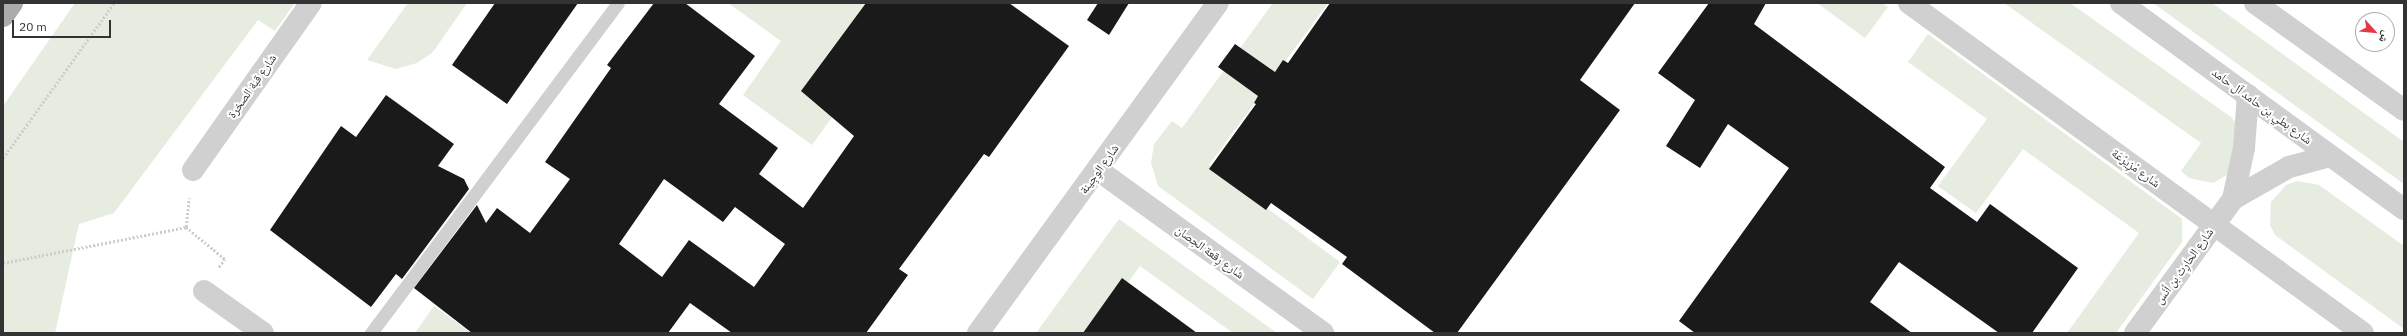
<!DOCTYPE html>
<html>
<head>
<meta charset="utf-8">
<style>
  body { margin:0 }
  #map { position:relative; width:2407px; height:336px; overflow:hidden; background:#fff; font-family:"IBM Plex Sans","Noto Naskh Arabic",sans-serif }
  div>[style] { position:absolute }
  .green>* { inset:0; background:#e6ecdf }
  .building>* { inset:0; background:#1a1a1a }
  .path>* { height:2.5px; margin-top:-1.25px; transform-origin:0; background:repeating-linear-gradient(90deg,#cdcdcd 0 2px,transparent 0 4px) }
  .service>* { height:13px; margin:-6.5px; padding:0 6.5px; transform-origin:6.5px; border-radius:6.5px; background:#d0d0d0 }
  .minor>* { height:22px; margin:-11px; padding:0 11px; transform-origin:11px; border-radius:11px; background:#d0d0d0 }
  .tertiary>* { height:22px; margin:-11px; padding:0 11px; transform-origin:11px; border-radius:11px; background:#d0d0d0 }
  .primary>* { height:22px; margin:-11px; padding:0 11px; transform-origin:11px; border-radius:11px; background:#ababab }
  span { translate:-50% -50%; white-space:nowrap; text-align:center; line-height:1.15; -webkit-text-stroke:4px #fff; paint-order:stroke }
  .street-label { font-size:12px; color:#333 }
  .frame { position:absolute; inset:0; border:4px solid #333; pointer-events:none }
  .north { position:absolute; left:2355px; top:12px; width:40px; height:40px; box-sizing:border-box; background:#fff; border:1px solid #adadad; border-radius:50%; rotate:117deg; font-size:11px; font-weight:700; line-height:16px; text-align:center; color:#333 }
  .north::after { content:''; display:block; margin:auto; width:14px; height:18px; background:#e63946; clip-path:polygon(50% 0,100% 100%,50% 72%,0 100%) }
  .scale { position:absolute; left:12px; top:20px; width:99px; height:18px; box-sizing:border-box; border:2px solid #333; border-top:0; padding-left:5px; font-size:12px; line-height:14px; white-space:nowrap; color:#333; -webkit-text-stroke:3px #fff; paint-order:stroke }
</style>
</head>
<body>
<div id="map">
  <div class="green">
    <div style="clip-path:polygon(75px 3px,295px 3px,275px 31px,258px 20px,114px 213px,79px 224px,55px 333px,3px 333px,3px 106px)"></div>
    <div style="clip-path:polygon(408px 3px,467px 3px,433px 52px,417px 63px,396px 69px,367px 60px)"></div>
    <div style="clip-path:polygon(728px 3px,871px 3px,863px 74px,812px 145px,743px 95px,781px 41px)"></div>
    <div style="clip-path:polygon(1273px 3px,1328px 3px,1209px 165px,1340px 262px,1313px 299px,1158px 186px,1151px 163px,1154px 144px,1172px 121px,1182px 128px)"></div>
    <div style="clip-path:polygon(1817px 3px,1882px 3px,1888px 7px,1865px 38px)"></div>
    <div style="clip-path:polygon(2004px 3px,2070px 3px,2231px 117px,2239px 127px,2234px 171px,2213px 183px,2189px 178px,2181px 171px,2201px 143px)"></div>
    <div style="clip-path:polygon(2153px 3px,2212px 3px,2404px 142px,2404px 184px)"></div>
    <div style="clip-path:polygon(1928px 34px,2182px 219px,2182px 242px,2116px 333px,2067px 333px,2139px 233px,2023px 149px,1976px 213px,1938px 186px,1987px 119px,1908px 62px)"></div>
    <div style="clip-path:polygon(2297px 181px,2319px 185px,2404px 246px,2404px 329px,2275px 235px,2270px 225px,2271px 202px,2286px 185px)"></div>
    <div style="clip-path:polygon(1119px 219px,1277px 333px,1233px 333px,1140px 266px,1092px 333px,1036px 333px)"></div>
    <div style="clip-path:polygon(434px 306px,471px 333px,415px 333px)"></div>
  </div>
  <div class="building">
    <div style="clip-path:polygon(495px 3px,578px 3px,507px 104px,452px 65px)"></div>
    <div style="clip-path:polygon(evenodd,654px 3px,685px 3px,755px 56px,719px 104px,778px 148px,759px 174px,803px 208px,854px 136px,801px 91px,866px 3px,1009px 3px,1069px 46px,989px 157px,984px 154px,899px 269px,908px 275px,866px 333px,732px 333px,690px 303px,668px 333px,472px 333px,414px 288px,477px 205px,486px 223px,497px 208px,530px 233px,570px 179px,545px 162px,611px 68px,607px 65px,654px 3px,664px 179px,723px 222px,735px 207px,785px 244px,754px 287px,689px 240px,662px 277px,619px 244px,664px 179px)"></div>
    <div style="clip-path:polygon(1098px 3px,1129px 3px,1109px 35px,1087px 20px)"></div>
    <div style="clip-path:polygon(1330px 3px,1635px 3px,1580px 80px,1620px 110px,1457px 333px,1435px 333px,1342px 264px,1347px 257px,1271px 203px,1266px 210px,1209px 169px,1256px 104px,1254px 103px,1258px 96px,1218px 67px,1235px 44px,1275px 72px,1283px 60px,1288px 63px)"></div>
    <div style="clip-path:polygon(1709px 3px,1766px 3px,1754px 24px,1945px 167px,1930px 188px,1977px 222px,1990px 204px,2078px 268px,2032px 333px,1999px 333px,1899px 262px,1870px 302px,1912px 333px,1695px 333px,1679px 321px,1789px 168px,1728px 124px,1700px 168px,1666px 146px,1695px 100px,1658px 73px)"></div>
    <div style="clip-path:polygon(386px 95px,454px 144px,438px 166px,464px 179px,469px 189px,402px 279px,396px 274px,371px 307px,270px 230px,341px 126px,356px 137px)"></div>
    <div style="clip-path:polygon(1122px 278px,1197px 333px,1083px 333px)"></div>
  </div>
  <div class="path">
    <div style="left:3px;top:158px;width:191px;rotate:-54.4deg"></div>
    <div style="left:186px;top:227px;width:29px;rotate:-84deg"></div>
    <div style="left:3px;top:263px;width:187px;rotate:-11.1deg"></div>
    <div style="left:186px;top:227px;width:50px;rotate:39.4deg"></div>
    <div style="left:225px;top:259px;width:11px;rotate:124deg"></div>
  </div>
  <div class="service">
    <div style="left:371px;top:333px;width:412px;rotate:-53.2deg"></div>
  </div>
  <div class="minor">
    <div style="left:1909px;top:3px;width:561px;rotate:36.01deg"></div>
    <div style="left:193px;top:170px;width:204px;rotate:-54.8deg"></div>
    <div style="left:1098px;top:170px;width:278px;rotate:35.9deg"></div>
    <div style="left:2233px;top:199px;width:52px;rotate:-77.8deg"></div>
    <div style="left:2244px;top:148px;width:53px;rotate:-85.7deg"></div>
    <div style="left:204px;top:291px;width:72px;rotate:35.4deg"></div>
    <div style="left:978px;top:333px;width:408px;rotate:-54deg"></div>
    <div style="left:2135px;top:333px;width:166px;rotate:-53.8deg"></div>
    <div style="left:2233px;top:199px;width:64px;rotate:-29.7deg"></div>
    <div style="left:2289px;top:167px;width:42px;rotate:-15deg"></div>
  </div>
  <div class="tertiary">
    <div style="left:2121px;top:3px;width:350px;rotate:36.1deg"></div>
    <div style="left:2255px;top:3px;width:183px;rotate:35.7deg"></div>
  </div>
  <div class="primary">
    <div style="left:3px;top:16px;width:16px;rotate:-55deg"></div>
  </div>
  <div class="street-label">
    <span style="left:252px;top:86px;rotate:-55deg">شارع قبة الصخرة</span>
    <span style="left:2262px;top:106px;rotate:36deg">شارع بطي بن حامد آل حامد</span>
    <span style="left:2136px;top:168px;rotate:36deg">شارع مْزِيرْعَة</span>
    <span style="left:1099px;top:169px;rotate:-54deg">شارع الوِجِينة</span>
    <span style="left:1210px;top:252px;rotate:36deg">شارع رِقعة الحِصان</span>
    <span style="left:2184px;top:266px;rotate:-54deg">شارع الحارِث بن أنَس</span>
  </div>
  <div class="frame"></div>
  <div class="north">ش</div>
  <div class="scale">20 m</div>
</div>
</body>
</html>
